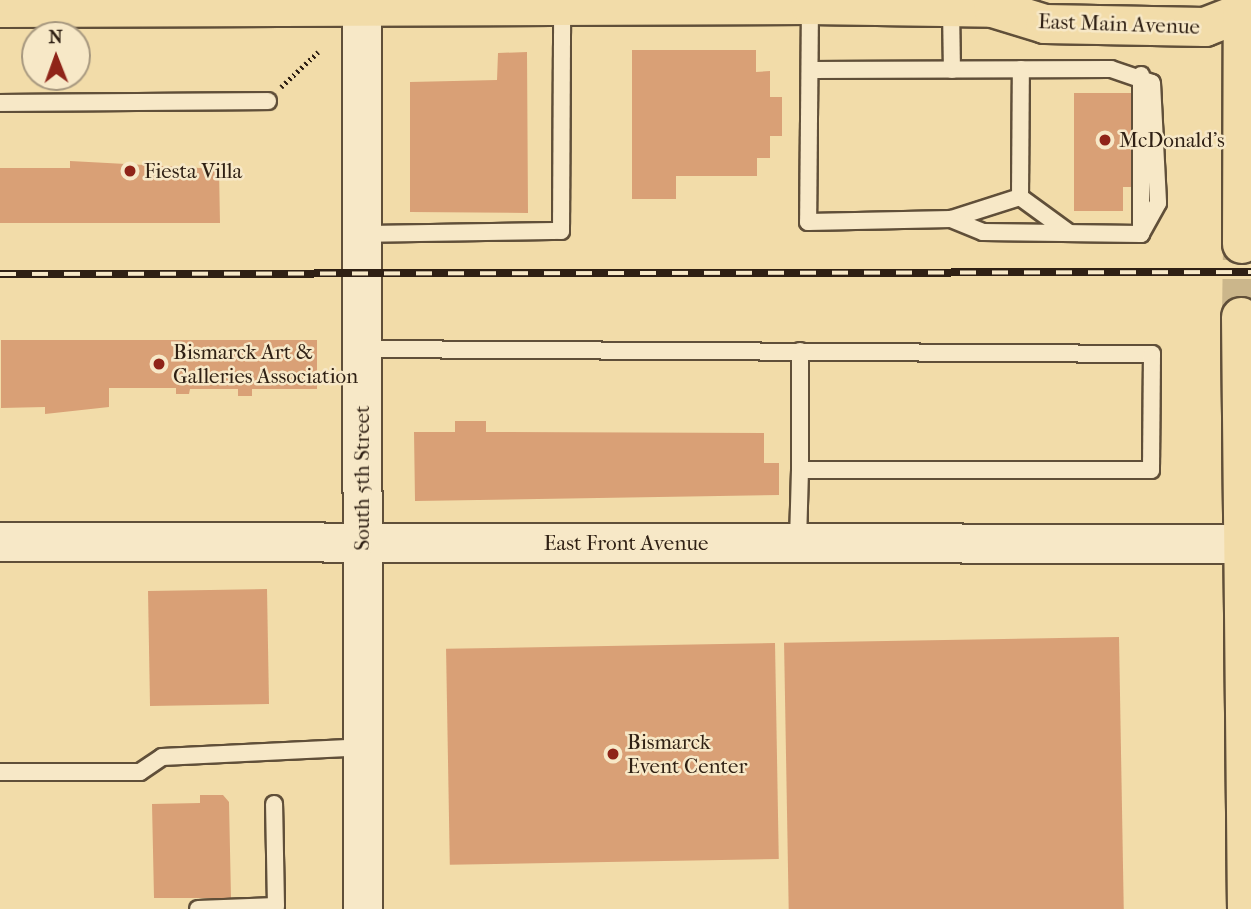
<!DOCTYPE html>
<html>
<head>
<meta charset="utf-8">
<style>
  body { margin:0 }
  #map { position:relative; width:1251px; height:909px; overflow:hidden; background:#f2dca9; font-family:"IM FELL French Canon",serif }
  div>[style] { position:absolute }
  .building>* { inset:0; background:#d9a076; transform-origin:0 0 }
  .primary-tunnel>* { height:38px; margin-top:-19px; transform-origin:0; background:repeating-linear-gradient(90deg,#cbb68b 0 38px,transparent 0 57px) }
  .path>* { height:4.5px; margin-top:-2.25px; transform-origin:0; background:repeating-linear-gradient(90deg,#2f2014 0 2px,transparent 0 5.5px) }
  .roads { filter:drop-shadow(2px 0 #604f39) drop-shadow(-2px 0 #604f39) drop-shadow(0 2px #604f39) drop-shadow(0 -2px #604f39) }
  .lane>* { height:16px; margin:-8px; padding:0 8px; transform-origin:8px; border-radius:8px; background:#f7e8c7 }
  .secondary>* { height:38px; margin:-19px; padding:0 19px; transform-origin:19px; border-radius:19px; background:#f7e8c7 }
  .primary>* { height:38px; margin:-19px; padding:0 19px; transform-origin:19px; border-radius:19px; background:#f2dca9 }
  .rail>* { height:8px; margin-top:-4px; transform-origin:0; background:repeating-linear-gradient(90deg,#f7e8c7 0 16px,#2f2014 0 32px); box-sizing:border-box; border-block:2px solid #2f2014 }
  .dots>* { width:19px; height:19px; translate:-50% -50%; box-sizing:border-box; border:4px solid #f7e8c7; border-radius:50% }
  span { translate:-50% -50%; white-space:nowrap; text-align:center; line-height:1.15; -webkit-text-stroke:5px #f7e8c7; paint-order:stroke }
  .street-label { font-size:21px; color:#2f2014 }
  .poi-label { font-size:21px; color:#2f2014 }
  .left { translate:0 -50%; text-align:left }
  .north { position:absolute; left:21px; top:21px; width:70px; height:70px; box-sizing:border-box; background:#f7e8c7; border:2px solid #a7987f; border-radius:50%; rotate:359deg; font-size:19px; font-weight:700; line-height:28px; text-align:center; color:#2f2014 }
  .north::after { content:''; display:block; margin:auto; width:24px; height:32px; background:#8f2418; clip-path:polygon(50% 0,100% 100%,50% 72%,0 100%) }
</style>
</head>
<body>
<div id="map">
  <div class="building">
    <div style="clip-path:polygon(632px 50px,756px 50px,756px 72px,770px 71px,770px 97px,782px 97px,782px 136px,770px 136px,770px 158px,757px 158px,757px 176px,676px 176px,676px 199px,632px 199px)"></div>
    <div style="clip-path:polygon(527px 52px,528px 213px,410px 212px,410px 82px,497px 80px,498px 53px)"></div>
    <div style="clip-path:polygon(1074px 93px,1136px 93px,1136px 187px,1123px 187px,1123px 211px,1074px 211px)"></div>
    <div style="clip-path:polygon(70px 161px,219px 169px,220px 223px,0 223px,0 168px,70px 168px)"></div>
    <div style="clip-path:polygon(1px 340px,317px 340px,317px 389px,252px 389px,252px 396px,238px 396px,238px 389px,190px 389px,189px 394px,176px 394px,176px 388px,109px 388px,109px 407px,45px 414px,45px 407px,1px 408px)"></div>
    <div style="clip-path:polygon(455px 421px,486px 421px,486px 432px,764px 433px,764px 463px,779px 463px,779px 495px,415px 501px,414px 432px,455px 432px)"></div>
    <div style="left:267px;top:589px;width:115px;height:119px;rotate:89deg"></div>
    <div style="left:1119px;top:637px;width:272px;height:335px;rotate:89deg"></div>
    <div style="left:775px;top:643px;width:216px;height:329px;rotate:89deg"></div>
    <div style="clip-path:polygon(200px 795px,223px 795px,229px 802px,231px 898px,154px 898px,152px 804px,200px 803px)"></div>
  </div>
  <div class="primary-tunnel">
    <div style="left:1241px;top:317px;width:73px;rotate:-89.2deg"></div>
  </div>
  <div class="path">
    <div style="left:281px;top:87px;width:51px;rotate:-43.4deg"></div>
  </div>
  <div class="roads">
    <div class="lane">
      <div style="left:810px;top:5px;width:217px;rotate:90.5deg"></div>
      <div style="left:808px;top:222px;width:143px;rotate:-1.2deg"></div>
      <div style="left:951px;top:219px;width:72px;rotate:-17.7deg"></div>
      <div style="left:1020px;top:197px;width:59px;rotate:36.1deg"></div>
      <div style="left:951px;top:8px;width:62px;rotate:89.1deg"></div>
      <div style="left:810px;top:70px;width:301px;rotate:-0.2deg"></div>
      <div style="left:1111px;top:69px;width:43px;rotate:18.9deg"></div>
      <div style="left:1152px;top:83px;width:120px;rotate:87.1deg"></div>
      <div style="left:1158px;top:203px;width:35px;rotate:119deg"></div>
      <div style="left:1141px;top:234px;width:158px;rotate:-179.3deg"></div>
      <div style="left:983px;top:232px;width:35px;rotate:-158deg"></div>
      <div style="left:1141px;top:75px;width:159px;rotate:90deg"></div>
      <div style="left:0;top:103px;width:268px;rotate:-0.4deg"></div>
      <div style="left:1020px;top:197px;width:128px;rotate:-89.6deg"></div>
      <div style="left:361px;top:234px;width:200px;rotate:-0.9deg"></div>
      <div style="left:561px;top:231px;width:226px;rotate:-89.7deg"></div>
      <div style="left:361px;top:349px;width:791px;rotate:0.36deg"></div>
      <div style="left:1152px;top:354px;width:116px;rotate:90.5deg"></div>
      <div style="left:1151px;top:470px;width:351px;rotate:180deg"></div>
      <div style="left:800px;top:470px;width:73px;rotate:91.6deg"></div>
      <div style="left:800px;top:351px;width:119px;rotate:90deg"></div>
      <div style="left:0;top:772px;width:140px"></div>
      <div style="left:140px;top:772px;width:27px;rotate:-34deg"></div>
      <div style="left:162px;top:757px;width:201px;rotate:-2.8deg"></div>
      <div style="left:198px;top:909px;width:78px;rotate:-2.2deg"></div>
      <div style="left:276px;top:906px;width:102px;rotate:-91.1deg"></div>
    </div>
    <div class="secondary">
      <div style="left:362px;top:0;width:909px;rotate:89.94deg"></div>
      <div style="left:0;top:542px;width:1251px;rotate:0.09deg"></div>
    </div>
    <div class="primary">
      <div style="left:0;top:8px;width:810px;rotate:-0.21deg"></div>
      <div style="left:810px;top:5px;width:183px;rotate:0.9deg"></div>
      <div style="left:993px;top:8px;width:54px;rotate:17.1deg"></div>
      <div style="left:1045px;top:24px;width:160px;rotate:1.1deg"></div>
      <div style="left:1205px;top:27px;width:49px;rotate:-21.4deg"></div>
      <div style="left:1242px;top:244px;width:244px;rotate:-89.8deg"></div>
      <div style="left:1241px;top:317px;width:592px;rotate:89.42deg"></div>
    </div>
  </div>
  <div class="rail">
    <div style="left:0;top:274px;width:1251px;rotate:-0.09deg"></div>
  </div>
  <div class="dots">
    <div style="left:1105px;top:140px;background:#8f2418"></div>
    <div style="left:130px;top:171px;background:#8f2418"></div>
    <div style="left:159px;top:364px;background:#8f2418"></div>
    <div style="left:613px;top:754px;background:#8f2418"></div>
  </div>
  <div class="street-label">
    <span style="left:1119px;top:24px;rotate:2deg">East Main Avenue</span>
    <span style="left:362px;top:478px;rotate:-90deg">South 5th Street</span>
    <span style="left:626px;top:543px">East Front Avenue</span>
  </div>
  <div class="poi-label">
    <span class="left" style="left:1119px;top:140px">McDonald's</span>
    <span class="left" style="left:144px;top:171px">Fiesta Villa</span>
    <span class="left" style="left:173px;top:364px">Bismarck Art &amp;<br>Galleries Association</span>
    <span class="left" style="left:627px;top:754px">Bismarck<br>Event Center</span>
  </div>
  <div class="north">N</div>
</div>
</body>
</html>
